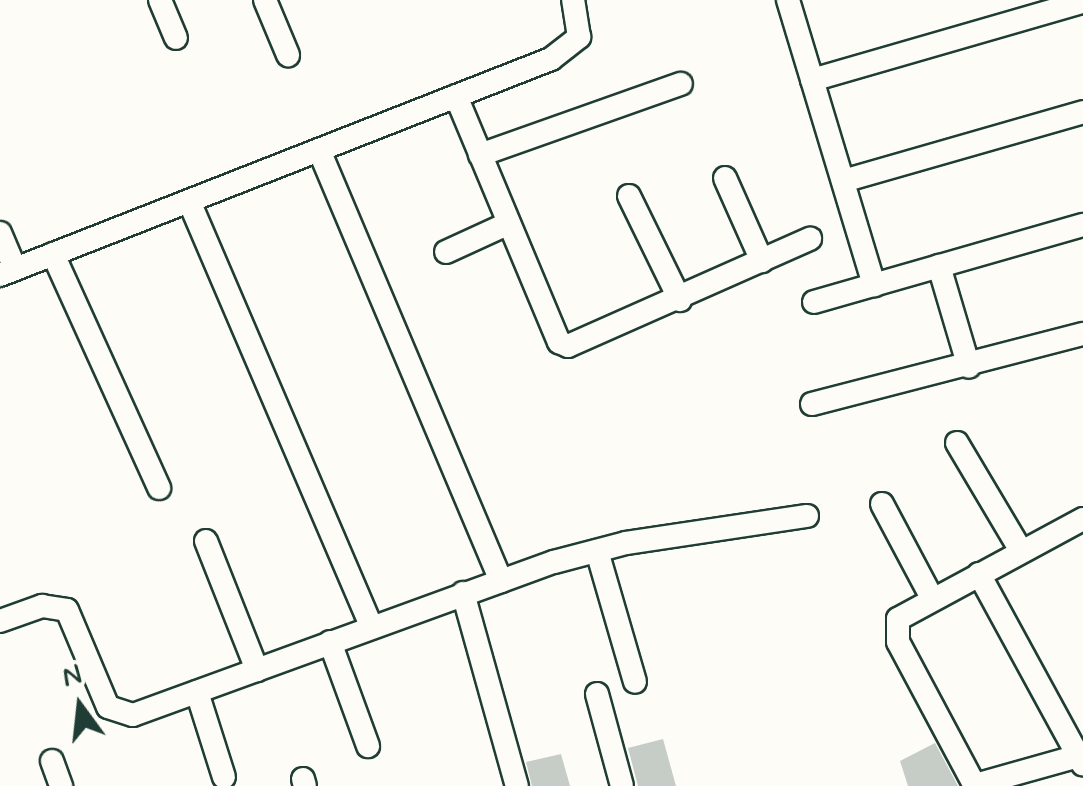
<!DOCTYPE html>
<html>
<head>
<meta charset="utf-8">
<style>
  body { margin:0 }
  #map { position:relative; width:1083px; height:786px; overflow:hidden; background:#fdfcf7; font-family:Mynerve,sans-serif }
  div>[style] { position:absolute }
  .building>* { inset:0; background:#c6cdc7 }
  .roads { filter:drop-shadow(2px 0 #1f3d34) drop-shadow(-2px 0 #1f3d34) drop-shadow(0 2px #1f3d34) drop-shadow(0 -2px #1f3d34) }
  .minor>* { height:22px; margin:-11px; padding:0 11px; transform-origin:11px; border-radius:11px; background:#fdfcf7 }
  span { translate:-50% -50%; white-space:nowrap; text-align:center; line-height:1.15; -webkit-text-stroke:9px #fdfcf7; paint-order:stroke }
  .north { position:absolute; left:30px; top:656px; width:100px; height:100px; -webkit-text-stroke:8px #fdfcf7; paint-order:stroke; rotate:345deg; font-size:28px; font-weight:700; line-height:40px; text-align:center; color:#1f3d34 }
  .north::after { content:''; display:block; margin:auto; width:35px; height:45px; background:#1f3d34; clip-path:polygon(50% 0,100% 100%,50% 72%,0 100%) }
</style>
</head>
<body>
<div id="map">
  <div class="building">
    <div style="clip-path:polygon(663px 739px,676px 786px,638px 786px,628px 748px)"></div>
    <div style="clip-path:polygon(935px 743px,958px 786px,908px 786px,900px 761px)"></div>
    <div style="clip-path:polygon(561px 754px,570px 786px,532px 786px,526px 762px)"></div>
  </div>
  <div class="roads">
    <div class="minor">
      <div style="left:160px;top:0;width:41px;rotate:67.2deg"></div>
      <div style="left:265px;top:0;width:60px;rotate:67.3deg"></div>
      <div style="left:788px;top:0;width:298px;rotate:73.2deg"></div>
      <div style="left:812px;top:80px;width:282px;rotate:-16.1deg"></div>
      <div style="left:456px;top:96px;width:267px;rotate:67.3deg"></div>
      <div style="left:559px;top:342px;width:10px;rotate:24deg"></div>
      <div style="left:568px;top:346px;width:265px;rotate:-23.9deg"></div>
      <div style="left:319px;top:150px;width:468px;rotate:67.1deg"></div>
      <div style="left:480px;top:155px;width:213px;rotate:-19.5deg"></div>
      <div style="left:725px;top:178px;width:91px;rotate:66deg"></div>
      <div style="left:843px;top:181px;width:250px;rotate:-16deg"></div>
      <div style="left:629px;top:196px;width:116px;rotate:63.9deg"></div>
      <div style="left:189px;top:201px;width:464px;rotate:66.8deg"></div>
      <div style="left:0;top:233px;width:39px;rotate:67deg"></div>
      <div style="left:446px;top:252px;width:69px;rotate:-24.7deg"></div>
      <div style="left:53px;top:254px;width:257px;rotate:65.6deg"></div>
      <div style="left:939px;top:266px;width:105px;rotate:73.5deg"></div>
      <div style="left:0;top:275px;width:592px;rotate:-21.41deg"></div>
      <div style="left:551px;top:59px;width:36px;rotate:-38deg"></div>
      <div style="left:579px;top:37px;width:37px;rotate:-99deg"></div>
      <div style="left:814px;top:302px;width:280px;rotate:-16deg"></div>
      <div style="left:812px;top:404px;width:280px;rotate:-14.5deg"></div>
      <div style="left:957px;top:443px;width:126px;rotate:59.3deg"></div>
      <div style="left:882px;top:504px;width:106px;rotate:62deg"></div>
      <div style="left:206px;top:541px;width:139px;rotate:68.4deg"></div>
      <div style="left:597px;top:551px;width:136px;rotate:73.8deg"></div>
      <div style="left:979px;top:574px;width:217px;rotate:61.4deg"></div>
      <div style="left:463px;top:593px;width:200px;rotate:74.4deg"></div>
      <div style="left:0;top:621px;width:45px;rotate:-19.7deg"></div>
      <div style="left:42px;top:606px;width:25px;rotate:9deg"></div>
      <div style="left:67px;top:610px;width:105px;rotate:67.1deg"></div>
      <div style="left:108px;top:707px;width:26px;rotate:18deg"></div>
      <div style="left:133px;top:715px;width:448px;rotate:-20deg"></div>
      <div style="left:554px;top:562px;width:74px;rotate:-14.8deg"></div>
      <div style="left:626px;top:543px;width:183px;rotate:-8.5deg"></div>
      <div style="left:330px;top:642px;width:111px;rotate:69.9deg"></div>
      <div style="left:197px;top:692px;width:89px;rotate:72.4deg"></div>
      <div style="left:597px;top:694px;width:95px;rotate:74.8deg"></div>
      <div style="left:52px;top:761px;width:27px;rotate:70deg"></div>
      <div style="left:303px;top:779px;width:7px;rotate:74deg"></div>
      <div style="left:975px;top:785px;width:107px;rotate:-15.7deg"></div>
      <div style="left:975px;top:786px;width:163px;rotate:-118.1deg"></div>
      <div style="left:898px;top:642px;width:23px;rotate:-90deg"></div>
      <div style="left:898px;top:619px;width:210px;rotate:-28.4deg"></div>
    </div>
  </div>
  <div class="north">N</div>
</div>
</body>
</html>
